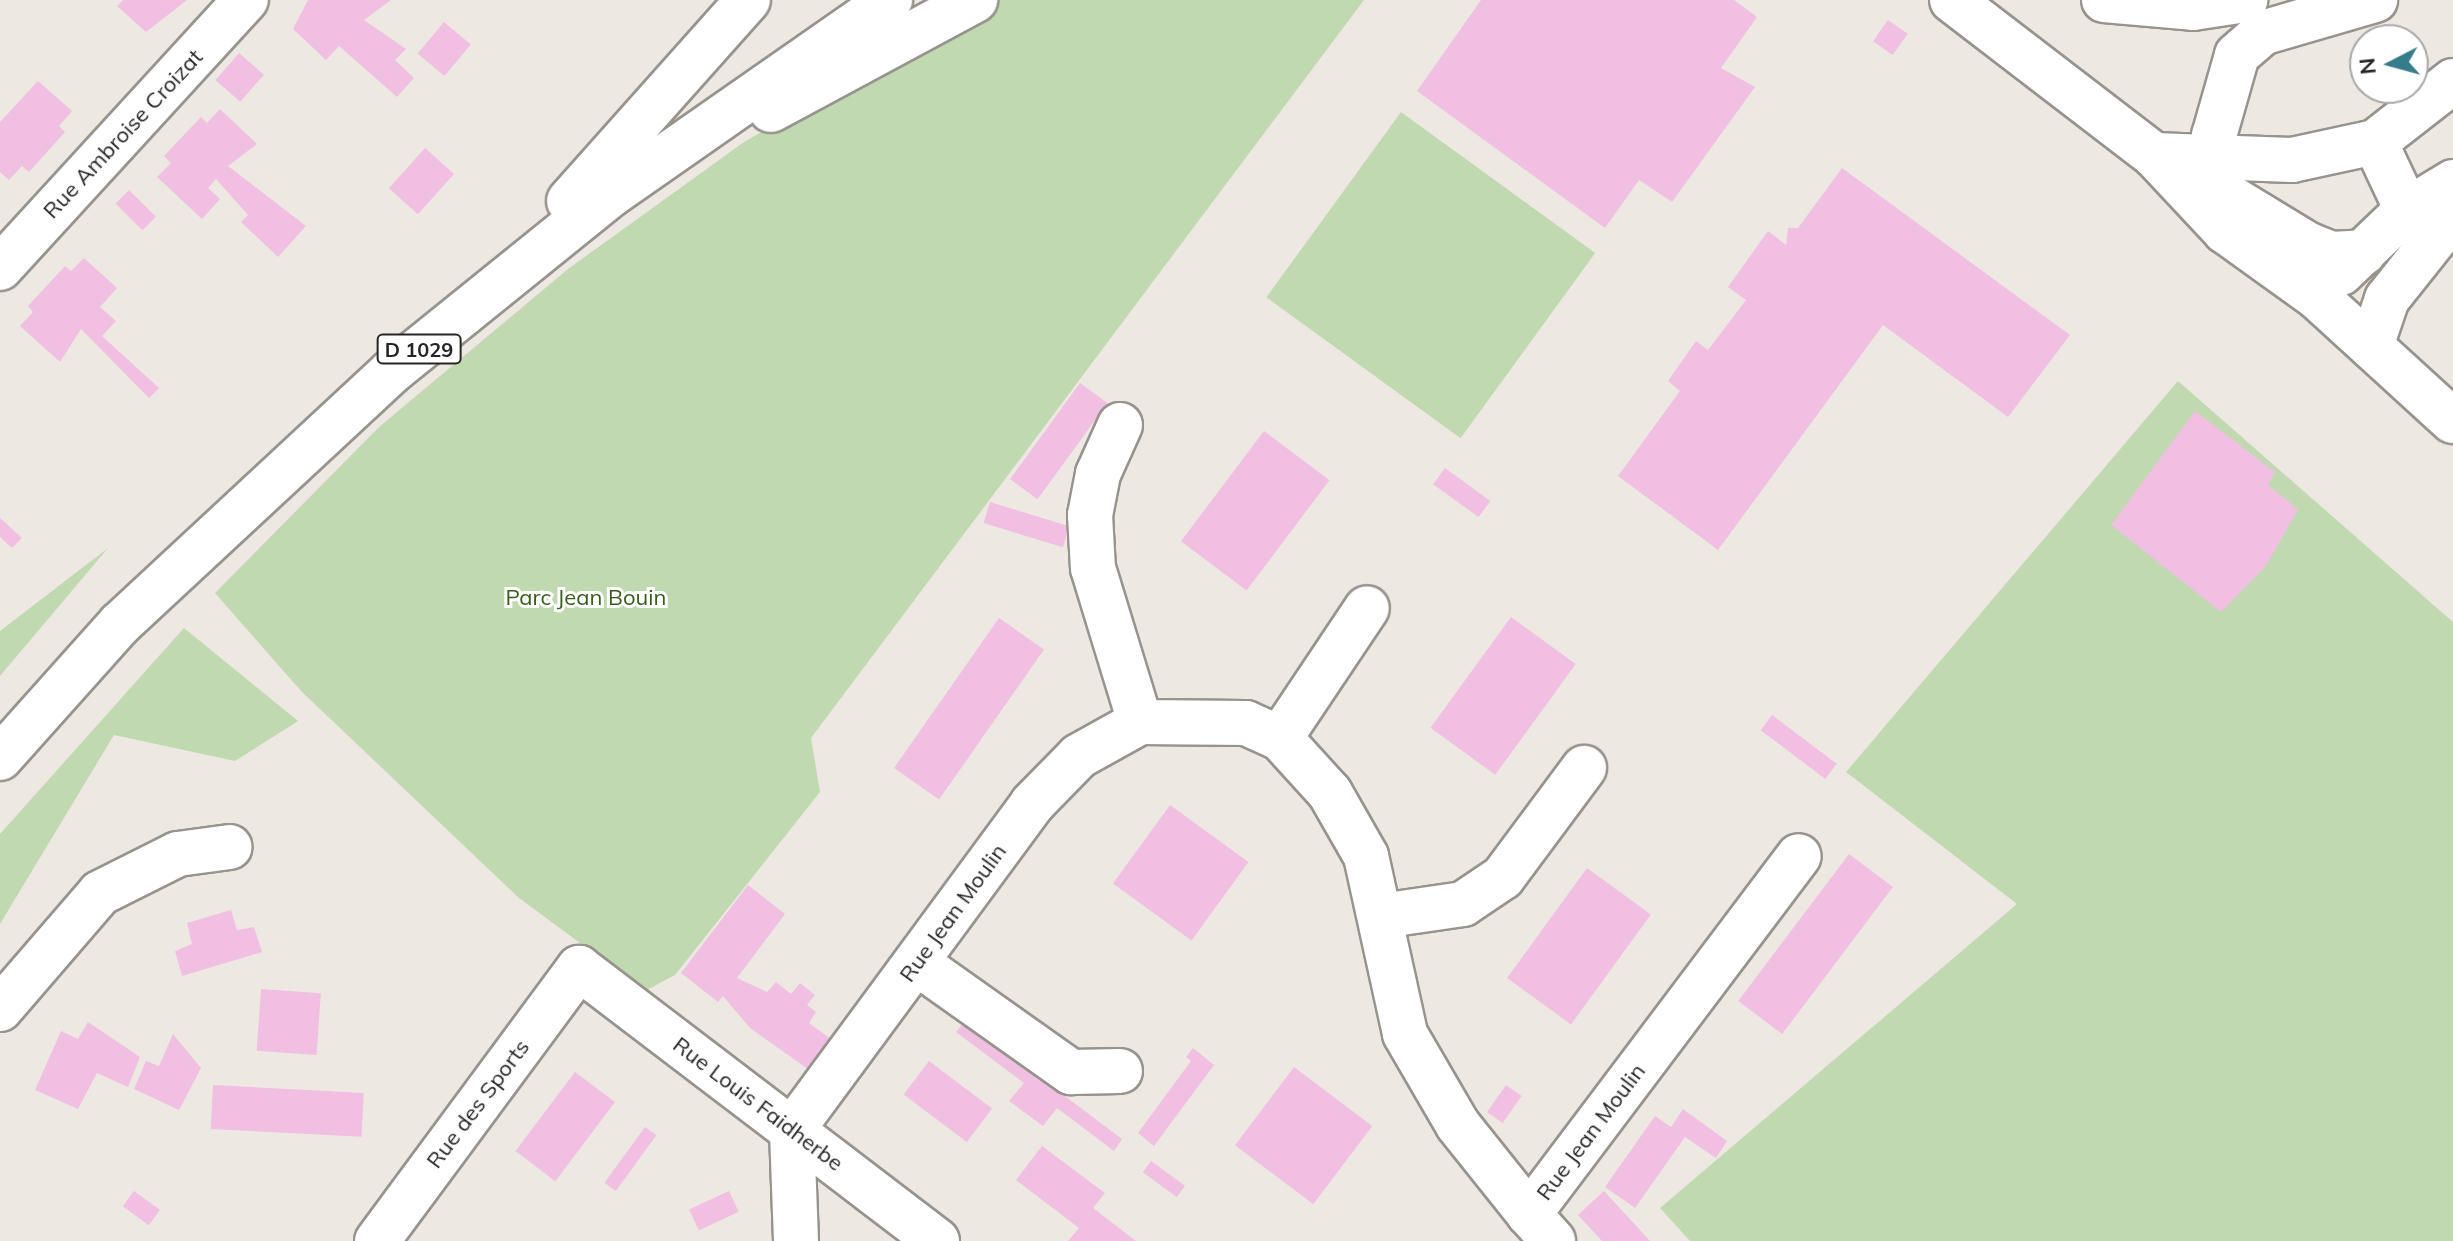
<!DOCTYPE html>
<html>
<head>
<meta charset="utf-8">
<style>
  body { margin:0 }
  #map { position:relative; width:2453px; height:1241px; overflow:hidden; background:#eee8e2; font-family:Mulish,sans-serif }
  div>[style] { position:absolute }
  .green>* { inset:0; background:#c1d9b1; transform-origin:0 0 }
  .building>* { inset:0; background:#f1bfe1; transform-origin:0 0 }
  .roads { filter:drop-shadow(2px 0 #97938d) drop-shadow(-2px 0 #97938d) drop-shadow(0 2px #97938d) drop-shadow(0 -2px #97938d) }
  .minor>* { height:44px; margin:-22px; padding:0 22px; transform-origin:22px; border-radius:22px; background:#fff }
  .major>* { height:44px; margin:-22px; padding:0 22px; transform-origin:22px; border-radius:22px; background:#fff }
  span { translate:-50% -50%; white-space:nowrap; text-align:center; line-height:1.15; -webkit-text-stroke:6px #fff; paint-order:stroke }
  .shield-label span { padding:2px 6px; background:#fff; border:2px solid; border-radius:6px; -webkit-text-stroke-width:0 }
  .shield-label { font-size:20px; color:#272523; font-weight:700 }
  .street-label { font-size:22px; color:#272523 }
  .park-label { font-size:22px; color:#3a5c1a }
  .north { position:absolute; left:2349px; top:24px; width:80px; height:80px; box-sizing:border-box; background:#fff; border:2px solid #a9a8a7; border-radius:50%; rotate:264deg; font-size:22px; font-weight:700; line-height:32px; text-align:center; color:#272523 }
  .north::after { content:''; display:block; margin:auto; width:28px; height:36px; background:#377c8a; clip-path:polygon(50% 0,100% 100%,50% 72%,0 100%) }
</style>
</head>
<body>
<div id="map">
  <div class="green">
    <div style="clip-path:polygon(992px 0,1364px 0,811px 738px,820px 792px,675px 975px,645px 991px,519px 898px,302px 692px,215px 593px,379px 427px,568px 269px,744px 142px)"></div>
    <div style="left:1401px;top:112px;width:240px;height:229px;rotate:36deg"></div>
    <div style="clip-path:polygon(2178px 381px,2453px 622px,2453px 1241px,1690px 1241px,1660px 1208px,2017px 904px,1846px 772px)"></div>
    <div style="clip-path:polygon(108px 548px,0 676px,0 631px)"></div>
    <div style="clip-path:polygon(184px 628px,298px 721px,235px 761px,114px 735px,0 924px,0 834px)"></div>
  </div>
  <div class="building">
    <div style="clip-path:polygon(123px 0,187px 0,146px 32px,117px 6px)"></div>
    <div style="clip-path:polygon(308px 0,391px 0,364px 20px,406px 49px,395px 60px,414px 78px,397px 97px,339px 46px,326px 60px,293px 29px)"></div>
    <div style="clip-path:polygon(1481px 0,1734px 0,1757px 17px,1721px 68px,1755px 87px,1672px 202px,1639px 180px,1605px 228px,1417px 91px)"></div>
    <div style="left:1888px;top:20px;width:24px;height:26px;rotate:35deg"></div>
    <div style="left:444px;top:22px;width:35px;height:41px;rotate:40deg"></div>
    <div style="left:239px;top:53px;width:33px;height:36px;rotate:41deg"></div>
    <div style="clip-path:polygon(38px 81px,72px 111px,59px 126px,65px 132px,29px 172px,22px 166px,9px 180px,0 172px,0 122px)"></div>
    <div style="clip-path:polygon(220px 109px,257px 144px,228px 166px,306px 226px,278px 257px,241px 222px,248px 215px,216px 179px,208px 188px,220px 199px,202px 219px,157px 177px,171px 163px,164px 156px,201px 117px,207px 123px)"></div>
    <div style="left:425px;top:148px;width:39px;height:54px;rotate:42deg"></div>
    <div style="clip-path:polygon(1842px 168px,2070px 335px,2008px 417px,1883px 325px,1718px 550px,1618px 476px,1680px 391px,1668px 381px,1696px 341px,1708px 350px,1746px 300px,1728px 287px,1768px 231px,1786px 245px,1788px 228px,1798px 228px)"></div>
    <div style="left:129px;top:190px;width:38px;height:19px;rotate:45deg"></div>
    <div style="clip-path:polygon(84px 258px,117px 288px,100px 307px,116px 321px,102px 336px,159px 388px,149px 398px,81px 329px,60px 362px,20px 326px,33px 312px,28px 306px,65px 266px,71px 271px)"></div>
    <div style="left:1080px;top:383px;width:34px;height:119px;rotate:36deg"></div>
    <div style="clip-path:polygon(2195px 411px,2275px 472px,2268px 485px,2298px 509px,2266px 566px,2221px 612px,2111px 525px)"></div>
    <div style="left:1264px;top:431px;width:82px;height:138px;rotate:37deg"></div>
    <div style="left:1445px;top:468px;width:56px;height:20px;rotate:36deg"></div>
    <div style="left:990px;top:502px;width:83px;height:22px;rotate:17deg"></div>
    <div style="clip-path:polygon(0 518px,22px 538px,12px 548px,0 537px)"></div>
    <div style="left:1511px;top:617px;width:80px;height:137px;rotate:36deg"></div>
    <div style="left:999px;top:618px;width:55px;height:183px;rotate:35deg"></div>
    <div style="left:1772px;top:715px;width:81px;height:19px;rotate:37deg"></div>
    <div style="left:1170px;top:805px;width:97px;height:97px;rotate:36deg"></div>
    <div style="left:1849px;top:854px;width:55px;height:184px;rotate:37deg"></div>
    <div style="left:1587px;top:868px;width:79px;height:136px;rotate:36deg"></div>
    <div style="clip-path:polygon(748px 885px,785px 914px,737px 978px,767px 992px,776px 982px,791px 994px,800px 983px,815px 995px,807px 1005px,816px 1012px,809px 1023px,835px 1042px,812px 1072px,750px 1028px,723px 996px,718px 1002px,681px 973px)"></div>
    <div style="clip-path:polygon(231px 910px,237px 930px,254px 927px,262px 952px,182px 976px,175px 951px,192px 944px,187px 923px)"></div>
    <div style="left:261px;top:989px;width:60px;height:62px;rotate:4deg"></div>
    <div style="clip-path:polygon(965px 1021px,1122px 1139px,1114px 1151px,1057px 1108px,1043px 1126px,1009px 1101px,1024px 1083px,956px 1032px)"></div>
    <div style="clip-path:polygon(88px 1022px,140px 1057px,128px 1087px,97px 1073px,78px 1109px,35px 1090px,61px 1031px,78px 1039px)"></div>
    <div style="clip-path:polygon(173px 1034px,201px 1068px,179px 1110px,134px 1089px,146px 1061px,159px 1066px)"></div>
    <div style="clip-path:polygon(1193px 1048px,1214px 1065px,1154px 1146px,1138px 1133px,1191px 1061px,1186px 1057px)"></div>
    <div style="left:929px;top:1061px;width:79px;height:42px;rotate:37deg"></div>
    <div style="left:1294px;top:1067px;width:98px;height:98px;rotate:37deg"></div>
    <div style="left:575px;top:1072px;width:50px;height:99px;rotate:37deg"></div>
    <div style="left:213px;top:1085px;width:151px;height:44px;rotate:3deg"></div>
    <div style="left:1506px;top:1085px;width:19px;height:33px;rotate:35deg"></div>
    <div style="clip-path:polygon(1683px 1109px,1727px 1141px,1716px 1158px,1685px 1137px,1635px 1208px,1605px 1187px,1655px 1116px,1671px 1127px)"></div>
    <div style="left:645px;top:1127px;width:14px;height:69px;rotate:36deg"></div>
    <div style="clip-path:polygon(1042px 1146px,1105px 1193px,1093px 1208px,1136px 1241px,1068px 1241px,1079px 1228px,1016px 1180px)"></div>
    <div style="left:1151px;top:1161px;width:42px;height:14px;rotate:36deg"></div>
    <div style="left:134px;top:1191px;width:32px;height:19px;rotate:36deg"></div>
    <div style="left:729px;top:1191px;width:23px;height:44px;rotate:65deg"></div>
    <div style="clip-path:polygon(1604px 1191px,1628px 1217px,1650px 1241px,1602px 1241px,1578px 1215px)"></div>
  </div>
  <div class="roads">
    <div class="minor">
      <div style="left:1952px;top:0;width:255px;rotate:37.5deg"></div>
      <div style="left:2154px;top:155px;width:104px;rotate:46.9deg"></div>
      <div style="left:2225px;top:231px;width:113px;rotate:35.7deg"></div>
      <div style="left:2317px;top:297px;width:184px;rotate:42.4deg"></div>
      <div style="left:2192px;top:174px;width:137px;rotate:31.3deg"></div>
      <div style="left:2309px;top:245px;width:24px;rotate:22deg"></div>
      <div style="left:2331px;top:254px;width:33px;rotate:-3deg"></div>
      <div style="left:0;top:268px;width:364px;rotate:-47.5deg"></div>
      <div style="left:2341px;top:273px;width:91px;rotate:-43.7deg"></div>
      <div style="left:2407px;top:210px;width:54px;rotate:-31.3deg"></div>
      <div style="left:2371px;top:346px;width:50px;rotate:-71.2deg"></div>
      <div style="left:2387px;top:299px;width:106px;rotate:-51.5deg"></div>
      <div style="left:1120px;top:425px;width:54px;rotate:114.2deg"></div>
      <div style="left:1098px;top:474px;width:42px;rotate:101deg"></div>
      <div style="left:1090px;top:515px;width:53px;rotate:86.8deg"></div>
      <div style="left:1093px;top:568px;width:161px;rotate:73deg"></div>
      <div style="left:1280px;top:738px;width:156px;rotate:-56.2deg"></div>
      <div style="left:1381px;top:916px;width:83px;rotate:-8.3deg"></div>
      <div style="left:1463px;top:904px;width:48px;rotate:-34deg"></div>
      <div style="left:1503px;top:877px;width:136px;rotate:-53.4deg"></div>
      <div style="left:917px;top:963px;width:189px;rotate:35.3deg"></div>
      <div style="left:1071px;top:1072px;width:49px;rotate:-1.2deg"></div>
      <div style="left:0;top:1009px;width:153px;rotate:-49.2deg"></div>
      <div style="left:100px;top:893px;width:87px;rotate:-26.6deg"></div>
      <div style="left:178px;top:854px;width:52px;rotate:-7.7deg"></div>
      <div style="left:1529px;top:1214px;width:36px;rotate:48deg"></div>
      <div style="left:377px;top:1241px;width:340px;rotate:-53.5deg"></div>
      <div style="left:579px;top:968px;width:450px;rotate:37.3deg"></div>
      <div style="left:796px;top:1241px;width:111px;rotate:-92.1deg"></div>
      <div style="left:792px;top:1130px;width:405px;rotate:-53.6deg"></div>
      <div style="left:1032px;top:804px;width:67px;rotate:-45.6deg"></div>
      <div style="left:1079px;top:756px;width:70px;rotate:-29.1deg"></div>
      <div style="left:1140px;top:722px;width:106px;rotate:0.5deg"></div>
      <div style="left:1246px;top:723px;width:37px;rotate:24deg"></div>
      <div style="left:1280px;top:738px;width:74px;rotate:47.7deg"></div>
      <div style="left:1330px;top:793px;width:73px;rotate:60.3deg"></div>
      <div style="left:1366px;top:856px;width:182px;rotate:77.6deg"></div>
      <div style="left:1405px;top:1034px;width:105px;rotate:59.8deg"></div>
      <div style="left:1458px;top:1125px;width:114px;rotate:51.4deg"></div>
      <div style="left:1529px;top:1214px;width:448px;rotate:-53deg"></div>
    </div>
    <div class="major">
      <div style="left:2104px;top:0;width:89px;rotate:5.1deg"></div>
      <div style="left:2193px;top:8px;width:53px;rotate:-8.7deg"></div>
      <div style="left:771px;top:110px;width:232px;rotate:-28.3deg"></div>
      <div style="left:2375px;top:142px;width:75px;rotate:64.8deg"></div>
      <div style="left:2154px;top:155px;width:138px;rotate:2.1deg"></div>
      <div style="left:2292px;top:160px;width:85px;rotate:-12.2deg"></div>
      <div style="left:2375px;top:142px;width:99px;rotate:-38deg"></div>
      <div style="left:569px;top:201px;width:269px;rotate:-48.3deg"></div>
      <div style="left:2225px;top:231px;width:96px;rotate:-96.6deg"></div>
      <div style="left:2214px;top:136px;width:84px;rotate:-74.1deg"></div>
      <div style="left:2237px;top:55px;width:33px;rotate:-41deg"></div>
      <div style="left:2262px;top:33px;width:118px;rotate:-16.3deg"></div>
      <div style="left:0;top:758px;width:180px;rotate:-48.2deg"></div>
      <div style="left:120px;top:624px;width:370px;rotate:-42.9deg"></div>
      <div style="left:391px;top:372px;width:285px;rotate:-38.9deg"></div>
      <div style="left:613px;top:193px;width:338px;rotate:-34.9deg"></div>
    </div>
  </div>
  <div class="shield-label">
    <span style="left:419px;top:349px">D 1029</span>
  </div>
  <div class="street-label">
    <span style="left:123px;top:134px;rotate:-47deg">Rue Ambroise Croizat</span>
    <span style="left:953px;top:913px;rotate:-54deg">Rue Jean Moulin</span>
    <span style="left:478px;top:1104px;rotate:-53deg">Rue des Sports</span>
    <span style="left:758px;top:1104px;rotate:37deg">Rue Louis Faidherbe</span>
    <span style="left:1591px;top:1132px;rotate:-53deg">Rue Jean Moulin</span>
  </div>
  <div class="park-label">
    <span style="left:586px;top:598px">Parc Jean Bouin</span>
  </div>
  <div class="north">N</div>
</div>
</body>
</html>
